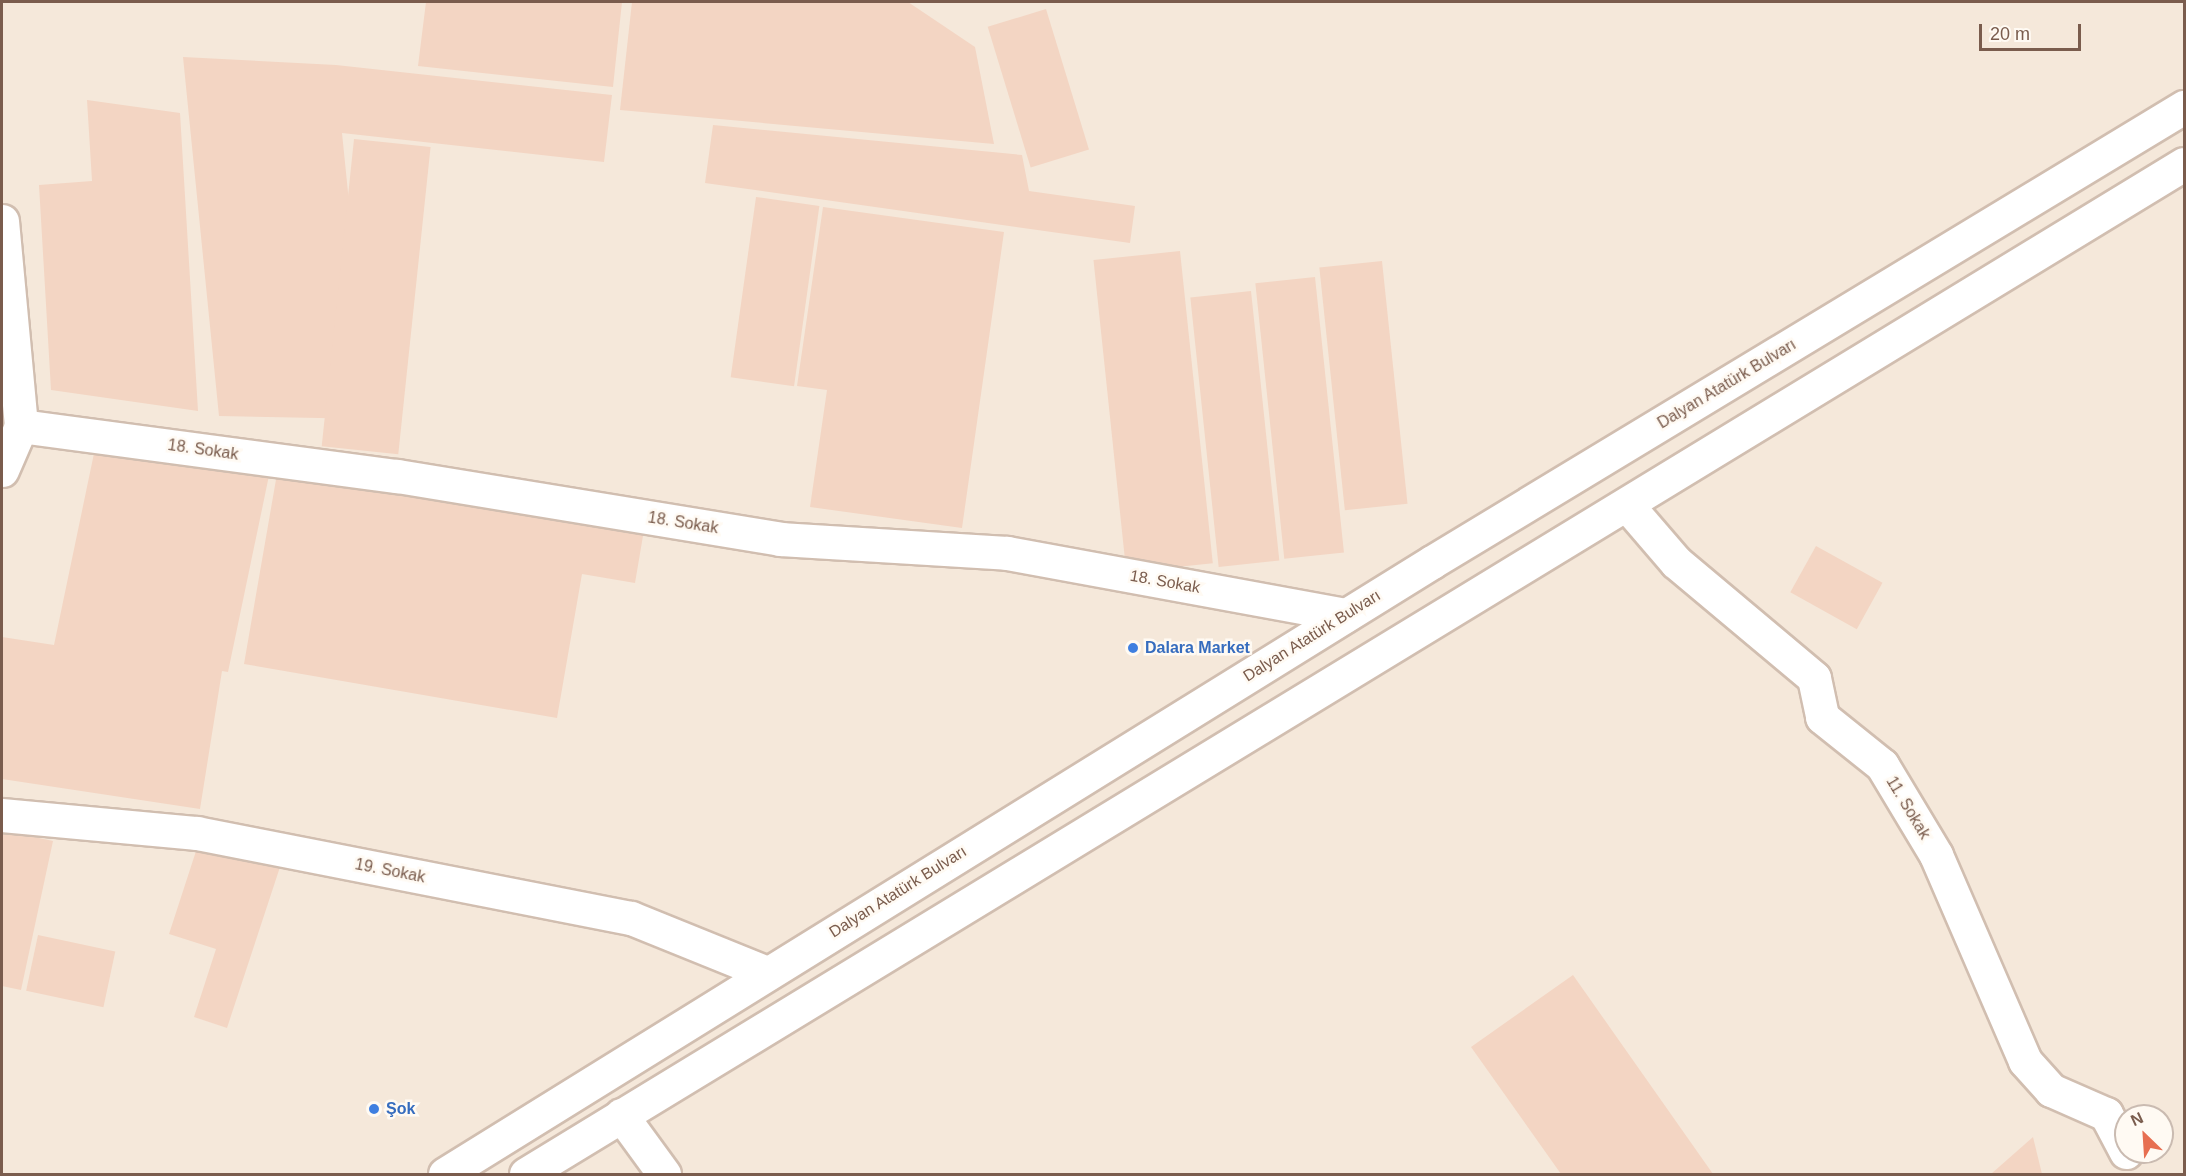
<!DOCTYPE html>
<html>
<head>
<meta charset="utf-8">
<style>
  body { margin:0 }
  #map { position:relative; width:2186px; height:1176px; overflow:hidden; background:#fdf6ec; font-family:Arial,sans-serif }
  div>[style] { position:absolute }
  .residential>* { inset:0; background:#f5e8da }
  .building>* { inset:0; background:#f3d5c3; transform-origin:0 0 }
  .roads { filter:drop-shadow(2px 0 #d1beb0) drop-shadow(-2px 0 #d1beb0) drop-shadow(0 2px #d1beb0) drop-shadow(0 -2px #d1beb0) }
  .street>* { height:33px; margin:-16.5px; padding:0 16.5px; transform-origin:16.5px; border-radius:16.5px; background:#fff }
  .secondary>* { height:33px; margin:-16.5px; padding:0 16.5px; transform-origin:16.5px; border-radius:16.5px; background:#fff }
  .dots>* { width:16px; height:16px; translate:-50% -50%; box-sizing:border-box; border:3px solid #fffaf3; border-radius:50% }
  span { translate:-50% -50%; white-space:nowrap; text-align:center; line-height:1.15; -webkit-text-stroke:5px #fffaf3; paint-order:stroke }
  .street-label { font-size:16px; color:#7a5c4d }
  .shop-label { font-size:16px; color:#366cbe; font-weight:700 }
  .left { translate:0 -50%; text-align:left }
  .frame { position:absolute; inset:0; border:3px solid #7a5c4d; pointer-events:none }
  .north { position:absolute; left:2114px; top:1104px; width:60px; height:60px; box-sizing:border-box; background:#fffaf3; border:2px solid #cabbb1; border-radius:50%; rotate:335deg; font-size:16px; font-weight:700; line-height:24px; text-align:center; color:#7a5c4d }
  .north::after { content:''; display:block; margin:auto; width:21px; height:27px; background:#e76f51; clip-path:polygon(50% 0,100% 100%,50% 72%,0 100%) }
  .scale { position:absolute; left:1979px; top:24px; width:102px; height:27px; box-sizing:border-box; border:3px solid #7a5c4d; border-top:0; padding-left:8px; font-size:18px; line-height:21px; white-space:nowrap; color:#7a5c4d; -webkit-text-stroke:4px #fffaf3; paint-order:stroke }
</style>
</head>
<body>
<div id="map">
  <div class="residential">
    <div style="clip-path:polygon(evenodd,2px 2px,2184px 2px,2184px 1174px,2px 1174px,2px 2px,2126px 1116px,2162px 1116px,2162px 1152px,2126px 1152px,2126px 1116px)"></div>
  </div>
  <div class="building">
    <div style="clip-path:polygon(426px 2px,622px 2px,613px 87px,418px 66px)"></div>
    <div style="clip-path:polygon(632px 2px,908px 2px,975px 47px,994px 144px,620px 110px)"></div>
    <div style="left:1046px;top:9px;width:147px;height:61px;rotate:73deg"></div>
    <div style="clip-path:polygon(183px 57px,336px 65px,612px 95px,604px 162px,342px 133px,371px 419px,219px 416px)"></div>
    <div style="clip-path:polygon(87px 100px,180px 113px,198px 411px,51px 390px,39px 185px,92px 181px)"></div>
    <div style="clip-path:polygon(713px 125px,1022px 155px,1029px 191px,1135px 206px,1130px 243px,705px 183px)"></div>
    <div style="left:354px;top:139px;width:77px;height:309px;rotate:6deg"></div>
    <div style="left:756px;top:197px;width:64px;height:182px;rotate:8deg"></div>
    <div style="clip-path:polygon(823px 207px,1004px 232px,962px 528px,810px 507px,827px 390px,797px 386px)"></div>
    <div style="left:1180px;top:251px;width:314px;height:87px;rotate:84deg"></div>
    <div style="left:1382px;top:261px;width:244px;height:63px;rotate:84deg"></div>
    <div style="left:1315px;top:277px;width:277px;height:60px;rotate:84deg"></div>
    <div style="left:1251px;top:291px;width:271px;height:61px;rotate:84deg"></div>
    <div style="clip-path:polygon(97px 439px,271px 466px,228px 672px,222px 671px,200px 809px,2px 779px,2px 637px,54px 645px)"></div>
    <div style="clip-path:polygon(278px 468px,644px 530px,635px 583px,582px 574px,557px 718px,244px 664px)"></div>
    <div style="left:1816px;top:546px;width:76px;height:53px;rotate:29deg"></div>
    <div style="clip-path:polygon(2px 830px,53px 841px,21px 990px,2px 986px)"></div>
    <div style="clip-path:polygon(197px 848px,280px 867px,227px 1028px,194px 1017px,216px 949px,169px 934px)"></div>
    <div style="left:38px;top:935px;width:79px;height:57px;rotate:12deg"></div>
    <div style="clip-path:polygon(1573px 975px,1713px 1174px,1561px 1174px,1471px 1047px)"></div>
    <div style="clip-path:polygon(2033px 1137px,2042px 1174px,1991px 1174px)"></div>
  </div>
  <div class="roads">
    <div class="street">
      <div style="left:2px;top:221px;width:206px;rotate:84.7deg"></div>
      <div style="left:21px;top:426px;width:48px;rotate:113.4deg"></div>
      <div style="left:21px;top:426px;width:379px;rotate:7.6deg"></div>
      <div style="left:397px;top:476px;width:388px;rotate:9.3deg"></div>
      <div style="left:780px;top:539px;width:227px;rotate:3.5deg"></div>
      <div style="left:1007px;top:553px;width:344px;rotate:10.4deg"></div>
      <div style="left:1627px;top:505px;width:75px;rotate:49.3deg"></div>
      <div style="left:1676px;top:562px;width:180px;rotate:40deg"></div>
      <div style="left:1814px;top:678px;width:40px;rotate:78deg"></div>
      <div style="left:1822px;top:717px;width:77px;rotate:38.7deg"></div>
      <div style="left:1882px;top:765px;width:105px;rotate:59deg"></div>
      <div style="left:1936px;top:855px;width:224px;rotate:66.6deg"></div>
      <div style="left:2025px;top:1061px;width:39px;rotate:48deg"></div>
      <div style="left:2051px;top:1090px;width:60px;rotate:23.6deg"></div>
      <div style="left:2106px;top:1114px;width:43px;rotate:62.2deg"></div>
      <div style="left:2px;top:815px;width:196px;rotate:5.3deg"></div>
      <div style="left:197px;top:833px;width:442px;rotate:11.1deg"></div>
      <div style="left:631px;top:918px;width:147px;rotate:22deg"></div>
      <div style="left:621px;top:1115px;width:73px;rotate:53.9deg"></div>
    </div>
    <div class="secondary">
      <div style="left:445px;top:1174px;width:1161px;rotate:-31.8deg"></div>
      <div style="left:1432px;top:562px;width:879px;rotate:-31.18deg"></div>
      <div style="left:526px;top:1174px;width:1941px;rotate:-31.35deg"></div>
    </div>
  </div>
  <div class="dots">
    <div style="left:1133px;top:648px;background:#3f7fe0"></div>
    <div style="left:374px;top:1109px;background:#3f7fe0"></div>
  </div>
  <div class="street-label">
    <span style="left:1727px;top:384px;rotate:-31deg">Dalyan Atatürk Bulvarı</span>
    <span style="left:203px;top:450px;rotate:8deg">18. Sokak</span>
    <span style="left:683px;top:523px;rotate:9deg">18. Sokak</span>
    <span style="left:1165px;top:582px;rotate:10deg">18. Sokak</span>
    <span style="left:1312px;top:636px;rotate:-32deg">Dalyan Atatürk Bulvarı</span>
    <span style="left:1908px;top:808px;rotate:59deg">11. Sokak</span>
    <span style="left:390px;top:871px;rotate:11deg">19. Sokak</span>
    <span style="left:898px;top:892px;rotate:-32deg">Dalyan Atatürk Bulvarı</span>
  </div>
  <div class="shop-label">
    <span class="left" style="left:1145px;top:648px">Dalara Market</span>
    <span class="left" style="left:386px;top:1109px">Şok</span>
  </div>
  <div class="frame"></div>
  <div class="north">N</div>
  <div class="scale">20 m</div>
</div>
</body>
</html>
